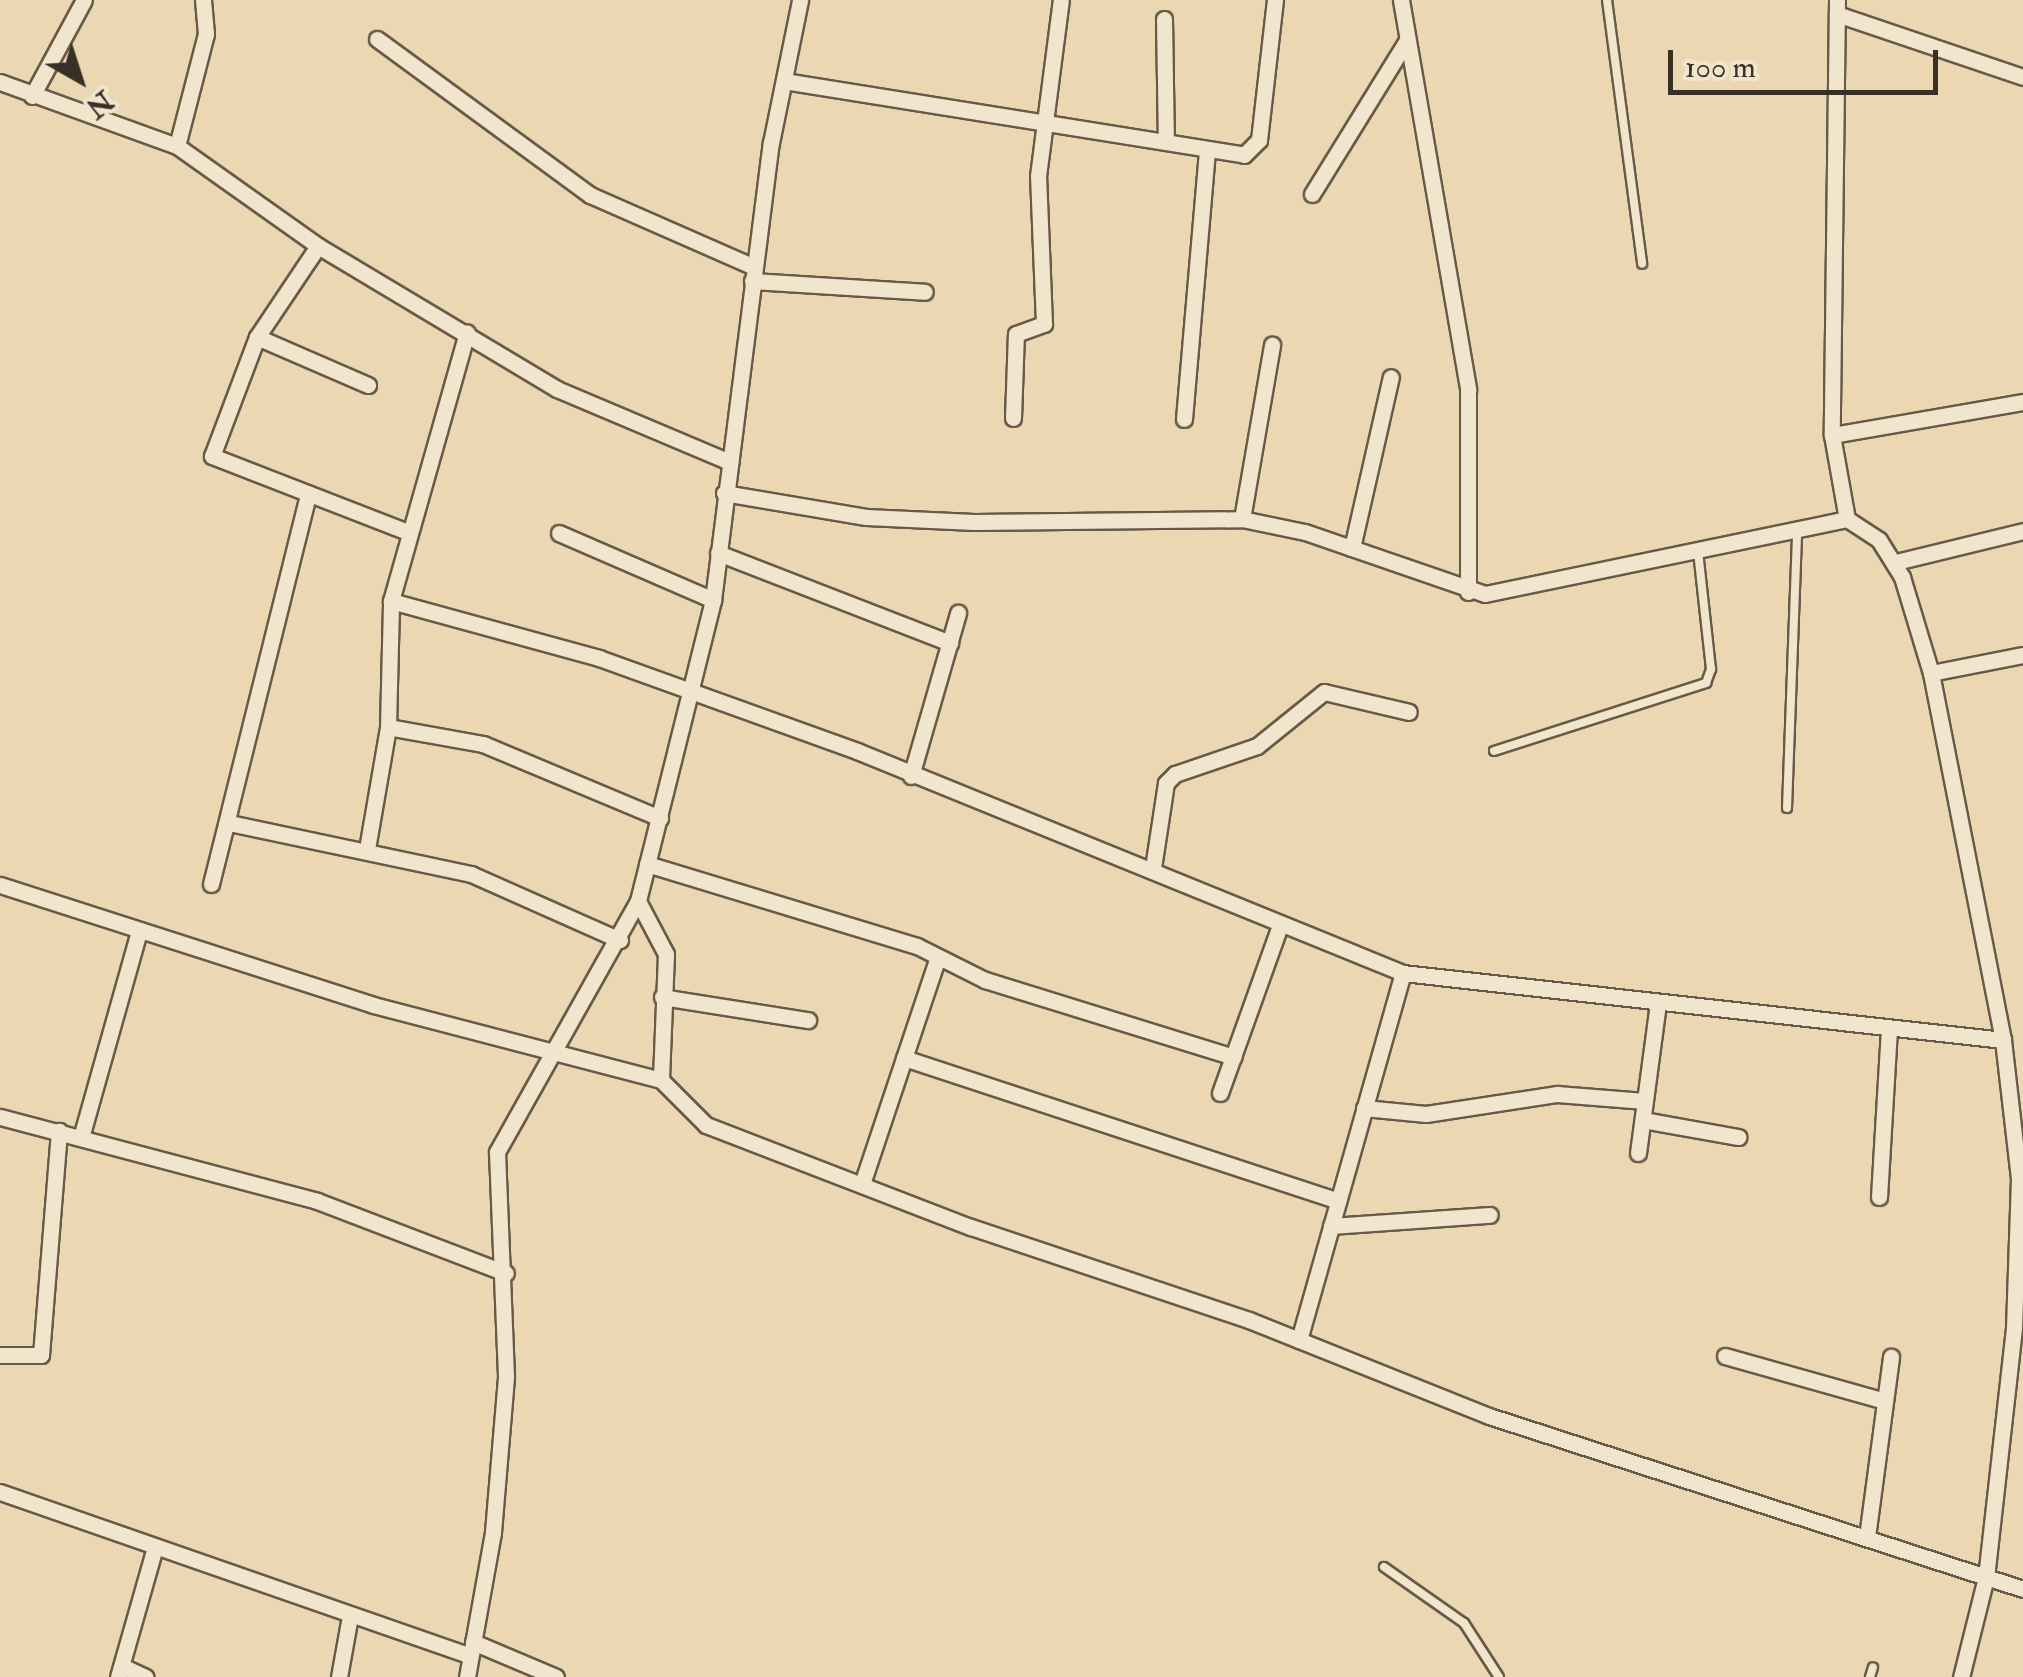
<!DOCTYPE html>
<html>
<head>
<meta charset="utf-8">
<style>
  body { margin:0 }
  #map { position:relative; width:2023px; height:1677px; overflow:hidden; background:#ebd7b2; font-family:"IM FELL Double Pica",serif }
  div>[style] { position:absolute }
  .roads { filter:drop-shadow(2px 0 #665a48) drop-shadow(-2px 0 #665a48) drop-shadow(0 2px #665a48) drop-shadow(0 -2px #665a48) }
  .service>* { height:8px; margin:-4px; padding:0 4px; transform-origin:4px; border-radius:4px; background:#f2e5cd }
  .minor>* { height:15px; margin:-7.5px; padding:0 7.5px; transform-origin:7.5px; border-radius:7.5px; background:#f2e5cd }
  span { translate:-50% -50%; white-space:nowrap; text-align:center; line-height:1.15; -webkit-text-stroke:10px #f2e5cd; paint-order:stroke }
  .north { position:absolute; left:30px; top:30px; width:100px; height:100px; -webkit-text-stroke:8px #f2e5cd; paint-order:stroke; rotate:141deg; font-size:28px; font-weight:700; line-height:40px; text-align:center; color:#393025 }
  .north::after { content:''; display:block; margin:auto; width:35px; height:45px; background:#393025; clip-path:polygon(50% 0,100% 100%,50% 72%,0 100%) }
  .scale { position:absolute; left:1668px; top:50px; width:270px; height:45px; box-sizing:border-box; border:5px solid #393025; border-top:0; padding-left:12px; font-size:30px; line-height:35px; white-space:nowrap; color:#393025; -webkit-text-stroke:8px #f2e5cd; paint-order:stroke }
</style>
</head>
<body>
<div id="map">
  <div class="roads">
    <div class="service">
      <div style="left:1607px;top:0;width:266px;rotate:82.4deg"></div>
      <div style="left:1494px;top:751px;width:223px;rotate:-17.8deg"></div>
      <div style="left:1706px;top:683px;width:15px;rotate:-70deg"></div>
      <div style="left:1711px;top:669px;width:119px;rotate:-96.3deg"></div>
      <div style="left:1787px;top:808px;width:279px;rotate:-87.9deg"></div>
      <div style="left:1384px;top:1567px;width:98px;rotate:35deg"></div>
      <div style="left:1464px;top:1623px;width:64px;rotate:57.1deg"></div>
      <div style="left:1870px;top:1677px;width:10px;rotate:-73deg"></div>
    </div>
    <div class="minor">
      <div style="left:1401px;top:0;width:395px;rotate:80.2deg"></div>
      <div style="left:1468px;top:389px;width:203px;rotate:90deg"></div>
      <div style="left:1837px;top:0;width:435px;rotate:90.7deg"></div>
      <div style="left:1832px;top:435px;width:85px;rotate:79.9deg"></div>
      <div style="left:1837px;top:14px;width:196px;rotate:18.7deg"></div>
      <div style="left:1164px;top:19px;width:123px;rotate:89.1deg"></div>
      <div style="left:377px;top:39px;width:264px;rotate:36.2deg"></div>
      <div style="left:590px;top:195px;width:179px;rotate:23.7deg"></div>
      <div style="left:784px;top:81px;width:466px;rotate:9.1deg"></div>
      <div style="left:1244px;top:155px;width:21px;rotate:-45deg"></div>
      <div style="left:1259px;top:140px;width:141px;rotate:-83.5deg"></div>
      <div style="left:0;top:82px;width:188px;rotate:19.9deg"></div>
      <div style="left:177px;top:146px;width:173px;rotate:35.3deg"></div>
      <div style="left:318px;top:246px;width:279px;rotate:30.9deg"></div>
      <div style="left:557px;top:389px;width:188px;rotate:22.9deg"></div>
      <div style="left:32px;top:96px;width:109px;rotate:-61.6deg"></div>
      <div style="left:177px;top:146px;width:116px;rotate:-75.5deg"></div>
      <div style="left:206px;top:34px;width:34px;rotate:-95deg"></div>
      <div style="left:1312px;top:194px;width:181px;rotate:-58.3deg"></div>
      <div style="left:318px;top:246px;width:110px;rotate:123.8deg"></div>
      <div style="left:257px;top:337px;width:127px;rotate:110.7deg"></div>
      <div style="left:212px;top:456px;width:210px;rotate:21.2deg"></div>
      <div style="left:752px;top:281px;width:173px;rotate:3.6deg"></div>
      <div style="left:257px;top:337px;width:121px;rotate:23.4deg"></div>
      <div style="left:1013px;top:418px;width:84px;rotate:-88deg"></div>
      <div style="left:1016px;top:334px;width:30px;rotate:-20deg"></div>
      <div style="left:1044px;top:324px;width:148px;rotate:-92.3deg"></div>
      <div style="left:1038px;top:176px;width:177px;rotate:-82.6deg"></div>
      <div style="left:1184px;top:419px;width:271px;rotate:-85.1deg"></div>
      <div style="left:1832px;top:435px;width:194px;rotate:-9.8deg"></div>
      <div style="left:724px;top:493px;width:144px;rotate:9.6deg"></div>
      <div style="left:866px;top:517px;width:108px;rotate:2.7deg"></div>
      <div style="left:974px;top:522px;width:268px;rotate:-0.6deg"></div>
      <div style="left:1242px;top:519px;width:64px;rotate:11.7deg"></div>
      <div style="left:1305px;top:532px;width:190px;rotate:19deg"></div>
      <div style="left:1485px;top:594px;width:370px;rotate:-11.7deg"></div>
      <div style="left:1847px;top:519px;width:38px;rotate:33deg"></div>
      <div style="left:1879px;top:540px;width:44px;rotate:58.1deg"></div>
      <div style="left:1902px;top:577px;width:100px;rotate:73.2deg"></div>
      <div style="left:1931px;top:673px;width:374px;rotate:78.9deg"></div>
      <div style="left:2003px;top:1040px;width:139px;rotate:83.4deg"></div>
      <div style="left:2019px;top:1178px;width:150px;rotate:91.9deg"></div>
      <div style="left:2014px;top:1328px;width:251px;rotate:96.4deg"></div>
      <div style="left:1986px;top:1577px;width:103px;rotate:104deg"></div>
      <div style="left:1242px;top:519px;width:177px;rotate:-80.2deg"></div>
      <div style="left:559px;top:533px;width:168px;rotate:23.5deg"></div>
      <div style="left:1352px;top:548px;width:175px;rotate:-77.2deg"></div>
      <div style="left:718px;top:553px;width:249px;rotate:21.2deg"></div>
      <div style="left:1896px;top:562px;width:131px;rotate:-13.7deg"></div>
      <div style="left:391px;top:601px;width:216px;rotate:15.3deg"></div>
      <div style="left:599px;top:658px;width:274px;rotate:19.8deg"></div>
      <div style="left:857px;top:751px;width:589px;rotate:22.13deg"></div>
      <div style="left:1403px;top:973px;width:604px;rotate:6.37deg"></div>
      <div style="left:1931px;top:673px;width:94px;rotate:-11.1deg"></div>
      <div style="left:388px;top:727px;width:97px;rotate:10.1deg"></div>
      <div style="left:483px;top:744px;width:192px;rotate:22.7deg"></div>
      <div style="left:911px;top:776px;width:170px;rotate:-73.9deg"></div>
      <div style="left:229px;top:823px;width:247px;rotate:11.9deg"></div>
      <div style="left:471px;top:874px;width:163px;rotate:23.9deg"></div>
      <div style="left:367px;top:849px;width:124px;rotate:-80.2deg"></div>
      <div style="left:388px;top:727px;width:126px;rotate:-88.6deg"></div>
      <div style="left:391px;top:601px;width:279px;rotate:-74.2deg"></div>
      <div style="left:647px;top:864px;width:282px;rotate:16.9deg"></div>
      <div style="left:917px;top:946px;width:76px;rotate:26.6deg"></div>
      <div style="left:985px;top:980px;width:260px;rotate:17.2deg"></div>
      <div style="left:1153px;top:868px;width:86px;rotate:-81.3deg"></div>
      <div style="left:1166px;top:783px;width:13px;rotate:-45deg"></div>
      <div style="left:1175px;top:774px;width:87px;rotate:-18.9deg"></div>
      <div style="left:1257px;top:746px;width:86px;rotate:-38.9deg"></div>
      <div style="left:1324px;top:692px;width:87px;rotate:13.2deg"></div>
      <div style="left:211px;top:884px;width:402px;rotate:-76deg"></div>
      <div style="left:0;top:885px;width:392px;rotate:17.8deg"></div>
      <div style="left:373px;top:1005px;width:298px;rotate:14.6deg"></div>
      <div style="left:661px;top:1080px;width:64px;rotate:45deg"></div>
      <div style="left:706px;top:1125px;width:284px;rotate:21.1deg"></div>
      <div style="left:971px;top:1227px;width:293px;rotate:18.5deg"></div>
      <div style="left:1249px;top:1320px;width:258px;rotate:21.8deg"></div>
      <div style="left:1489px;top:1416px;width:561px;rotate:17.95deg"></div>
      <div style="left:638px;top:901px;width:60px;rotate:62.2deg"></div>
      <div style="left:666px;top:954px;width:126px;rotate:92.3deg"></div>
      <div style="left:662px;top:997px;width:148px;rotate:9deg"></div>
      <div style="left:904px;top:1058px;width:457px;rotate:18.2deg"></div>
      <div style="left:1220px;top:1093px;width:178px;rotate:-70.3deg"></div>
      <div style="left:1364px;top:1108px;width:62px;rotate:5.5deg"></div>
      <div style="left:1426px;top:1114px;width:133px;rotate:-8.7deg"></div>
      <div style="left:1557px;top:1094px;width:88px;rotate:4.5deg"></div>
      <div style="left:0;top:1117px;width:328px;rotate:14.8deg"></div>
      <div style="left:317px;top:1201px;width:202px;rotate:20.9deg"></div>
      <div style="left:1643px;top:1120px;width:97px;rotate:10.1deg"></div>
      <div style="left:82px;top:1134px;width:211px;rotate:-74.3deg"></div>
      <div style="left:1638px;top:1153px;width:151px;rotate:-82.4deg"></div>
      <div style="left:862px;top:1184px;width:239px;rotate:-71.5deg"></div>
      <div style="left:1879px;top:1197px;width:166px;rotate:-86.6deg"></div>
      <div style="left:1331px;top:1226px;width:159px;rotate:-4deg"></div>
      <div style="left:1299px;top:1340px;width:381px;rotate:-74.2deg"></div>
      <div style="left:0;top:1355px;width:41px"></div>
      <div style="left:41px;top:1355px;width:225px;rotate:-85.4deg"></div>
      <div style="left:1725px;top:1356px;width:166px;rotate:15.7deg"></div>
      <div style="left:0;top:1492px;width:498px;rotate:19.2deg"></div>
      <div style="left:1867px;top:1537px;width:182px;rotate:-82.4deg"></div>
      <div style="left:473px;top:1642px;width:90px;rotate:22.9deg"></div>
      <div style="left:122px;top:1666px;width:26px;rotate:25deg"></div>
      <div style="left:118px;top:1677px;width:135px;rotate:-74.1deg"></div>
      <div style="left:339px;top:1677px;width:62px;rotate:-79.8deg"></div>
      <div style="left:467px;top:1677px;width:147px;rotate:-79.8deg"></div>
      <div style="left:493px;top:1532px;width:157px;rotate:-85.2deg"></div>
      <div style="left:506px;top:1376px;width:224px;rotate:-92.3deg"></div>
      <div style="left:497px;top:1152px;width:288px;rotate:-60.7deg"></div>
      <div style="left:638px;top:901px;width:310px;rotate:-76deg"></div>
      <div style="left:713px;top:600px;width:461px;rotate:-82.8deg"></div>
      <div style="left:771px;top:143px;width:146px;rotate:-78.5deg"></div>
    </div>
  </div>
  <div class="north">N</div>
  <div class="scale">100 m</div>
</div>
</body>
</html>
